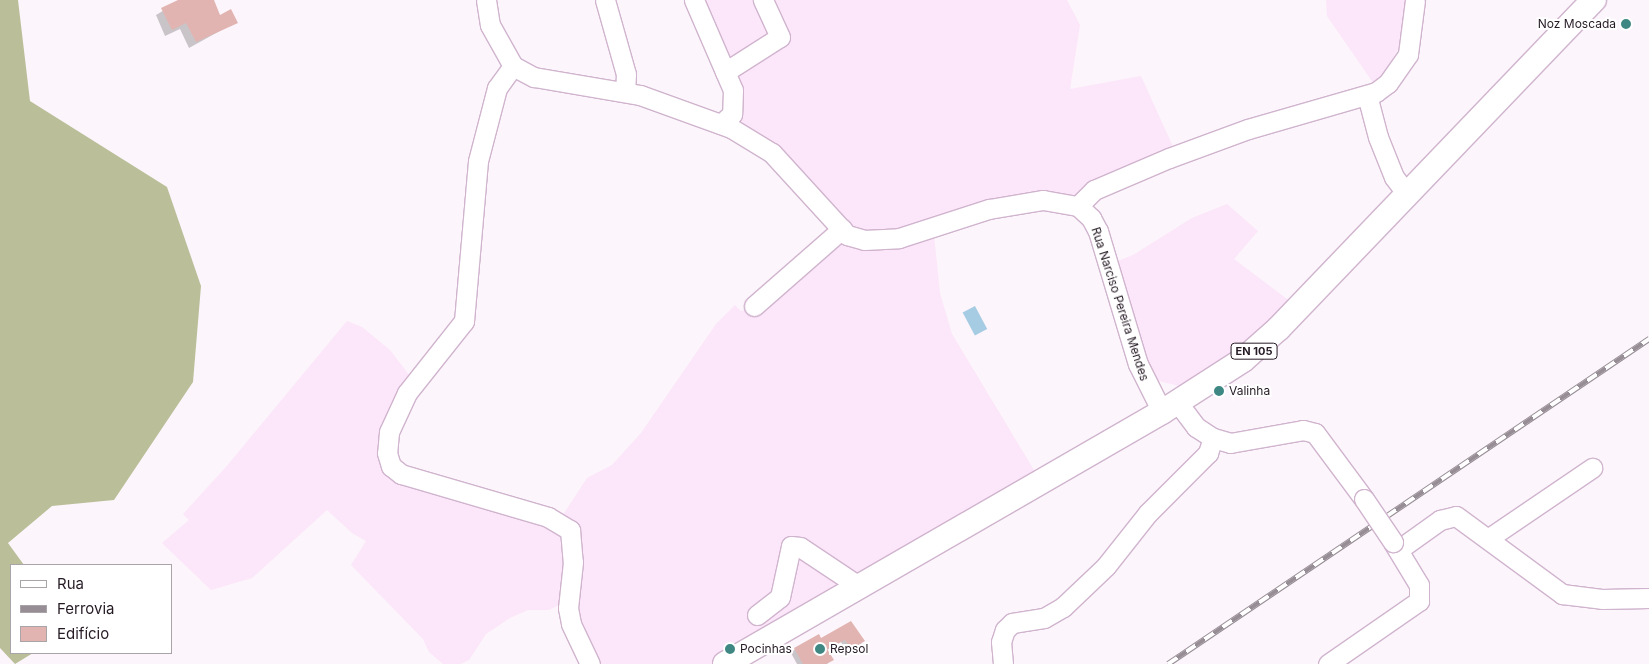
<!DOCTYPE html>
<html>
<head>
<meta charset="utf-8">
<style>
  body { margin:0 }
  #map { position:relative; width:1649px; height:664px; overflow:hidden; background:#fcf5fb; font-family:Inter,sans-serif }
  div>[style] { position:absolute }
  .built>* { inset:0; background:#fce6f9 }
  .forest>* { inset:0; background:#babf99 }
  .water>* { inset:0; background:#a6cce3; transform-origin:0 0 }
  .shadow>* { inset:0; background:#0003 }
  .building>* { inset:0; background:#e1b4b1 }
  .roads { filter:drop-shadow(1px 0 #d0b4ce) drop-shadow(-1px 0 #d0b4ce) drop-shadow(0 1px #d0b4ce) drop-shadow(0 -1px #d0b4ce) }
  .minor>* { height:19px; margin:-9.5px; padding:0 9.5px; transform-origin:9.5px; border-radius:9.5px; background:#fff }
  .major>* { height:24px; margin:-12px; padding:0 12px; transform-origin:12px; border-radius:12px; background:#fff }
  .rail>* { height:5.5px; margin-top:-2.75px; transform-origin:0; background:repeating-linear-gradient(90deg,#fff 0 11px,#968d95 0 22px); box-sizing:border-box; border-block:1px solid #968d95 }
  .bridges { filter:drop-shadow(1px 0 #d0b4ce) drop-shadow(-1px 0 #d0b4ce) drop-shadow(0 1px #d0b4ce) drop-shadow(0 -1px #d0b4ce) }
  .minor-bridge>* { height:19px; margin:-9.5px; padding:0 9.5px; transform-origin:9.5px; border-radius:9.5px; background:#fff }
  .dots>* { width:14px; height:14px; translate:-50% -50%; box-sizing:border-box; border:2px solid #fff; border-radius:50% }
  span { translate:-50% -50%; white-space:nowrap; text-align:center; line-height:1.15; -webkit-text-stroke:4px #fff; paint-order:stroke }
  .shield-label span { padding:1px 4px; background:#fff; border:1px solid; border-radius:4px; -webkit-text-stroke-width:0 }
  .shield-label { font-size:11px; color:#261b25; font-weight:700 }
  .poi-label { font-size:12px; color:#261b25 }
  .right { translate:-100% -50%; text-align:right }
  .left { translate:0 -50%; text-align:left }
  .street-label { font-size:12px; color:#261b25 }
  .legend { position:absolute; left:10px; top:564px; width:162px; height:90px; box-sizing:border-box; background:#fff; border:1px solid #a8a4a8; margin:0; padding:6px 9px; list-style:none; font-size:15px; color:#261b25 }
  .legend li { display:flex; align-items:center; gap:10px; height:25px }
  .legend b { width:25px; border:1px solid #a8a4a8 }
</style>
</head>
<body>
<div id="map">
  <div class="built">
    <div style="clip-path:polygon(695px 0,1067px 0,1080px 25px,1070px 89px,1141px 76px,1174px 149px,1078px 199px,1011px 208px,934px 235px,940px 293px,952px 334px,1037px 475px,711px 664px,593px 664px,571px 604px,559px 605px,549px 610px,528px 610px,510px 618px,486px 634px,469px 660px,461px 664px,443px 664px,429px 652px,423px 639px,351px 565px,366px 541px,352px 533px,327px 510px,252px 578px,211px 590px,162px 543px,189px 520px,183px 514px,226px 467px,347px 321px,362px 327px,390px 350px,413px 380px,384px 457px,557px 524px,587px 478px,612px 465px,641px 433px,716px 324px,735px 305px,741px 311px,757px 309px,841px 230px,738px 130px,737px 106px)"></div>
    <div style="clip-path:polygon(1326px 0,1406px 0,1401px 44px,1376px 87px,1327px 16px)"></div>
    <div style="clip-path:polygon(1227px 204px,1258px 231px,1234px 259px,1291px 302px,1234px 354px,1183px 387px,1147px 378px,1115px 262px,1133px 255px,1192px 218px)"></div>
  </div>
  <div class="forest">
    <div style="clip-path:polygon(0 0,18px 0,30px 101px,167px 187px,201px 286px,193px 382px,114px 500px,52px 506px,8px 543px,24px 565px,11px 565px,11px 653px,33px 653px,15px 664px,0 648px)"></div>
  </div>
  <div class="water">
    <div style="left:975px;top:306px;width:26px;height:14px;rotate:62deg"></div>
  </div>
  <div class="shadow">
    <div style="clip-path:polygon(181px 0,212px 0,220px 16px,236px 22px,189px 48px,180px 29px,165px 36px,156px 15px)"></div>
    <div style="clip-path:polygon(851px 623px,863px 641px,860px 645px,847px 652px,841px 642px,827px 650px,832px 660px,827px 664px,797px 664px,791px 653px,795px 649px,818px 636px,821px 640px)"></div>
  </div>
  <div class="building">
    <div style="clip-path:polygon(178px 0,214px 0,220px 15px,231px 9px,238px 23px,196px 42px,186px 23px,172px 30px,161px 8px)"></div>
    <div style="clip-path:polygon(851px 621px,865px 641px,851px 649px,845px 640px,827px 649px,834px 660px,826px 664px,803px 664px,794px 648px,819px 634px,821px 638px)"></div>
  </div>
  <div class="roads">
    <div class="minor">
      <div style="left:486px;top:0;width:25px;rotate:81deg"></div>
      <div style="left:490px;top:25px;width:47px;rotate:60.7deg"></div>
      <div style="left:513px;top:66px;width:24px;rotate:28deg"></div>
      <div style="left:534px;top:77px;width:108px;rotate:9.6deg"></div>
      <div style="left:640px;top:95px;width:97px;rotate:19.9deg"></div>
      <div style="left:731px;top:128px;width:48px;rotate:31.4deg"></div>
      <div style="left:772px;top:153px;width:111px;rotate:47.6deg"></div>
      <div style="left:847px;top:235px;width:18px;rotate:16deg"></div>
      <div style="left:864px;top:240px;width:35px;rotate:-3deg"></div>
      <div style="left:899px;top:238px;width:95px;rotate:-17.9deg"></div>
      <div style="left:989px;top:209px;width:55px;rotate:-9.5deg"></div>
      <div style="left:1043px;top:200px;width:36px;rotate:10deg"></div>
      <div style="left:1078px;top:206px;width:18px;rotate:43deg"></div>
      <div style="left:1091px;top:218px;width:15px;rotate:62deg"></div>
      <div style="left:1098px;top:231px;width:139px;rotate:73.3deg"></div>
      <div style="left:1138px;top:364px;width:54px;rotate:63.4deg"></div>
      <div style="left:605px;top:0;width:77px;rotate:74.2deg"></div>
      <div style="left:626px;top:74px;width:17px;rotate:93deg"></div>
      <div style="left:694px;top:0;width:98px;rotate:66.6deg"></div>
      <div style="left:733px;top:90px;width:24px;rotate:92deg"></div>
      <div style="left:732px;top:114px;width:15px;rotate:138deg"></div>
      <div style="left:513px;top:66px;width:27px;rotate:126deg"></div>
      <div style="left:497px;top:88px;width:75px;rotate:104.6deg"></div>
      <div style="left:478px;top:161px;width:161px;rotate:95deg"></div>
      <div style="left:464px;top:321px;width:92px;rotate:128.4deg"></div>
      <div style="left:407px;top:393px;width:43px;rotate:114.8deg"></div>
      <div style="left:389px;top:432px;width:21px;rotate:95deg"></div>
      <div style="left:387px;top:453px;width:14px;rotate:73deg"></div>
      <div style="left:391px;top:466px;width:13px;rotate:39deg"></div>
      <div style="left:401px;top:474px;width:153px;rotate:16.3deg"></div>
      <div style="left:548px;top:517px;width:26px;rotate:31deg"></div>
      <div style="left:570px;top:530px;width:32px;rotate:85deg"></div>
      <div style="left:573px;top:562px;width:46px;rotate:96.2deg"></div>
      <div style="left:568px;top:608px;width:16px;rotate:79deg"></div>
      <div style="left:571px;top:624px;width:44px;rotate:64.6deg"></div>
      <div style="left:725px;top:72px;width:65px;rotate:-32.5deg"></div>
      <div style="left:780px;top:37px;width:41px;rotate:-114.7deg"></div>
      <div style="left:1367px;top:95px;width:43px;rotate:75.3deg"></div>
      <div style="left:1378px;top:137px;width:43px;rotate:68.2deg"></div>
      <div style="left:1394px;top:177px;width:21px;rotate:53deg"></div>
      <div style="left:1078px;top:206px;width:23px;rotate:-45deg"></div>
      <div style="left:1094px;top:190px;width:82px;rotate:-23.1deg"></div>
      <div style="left:1169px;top:158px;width:84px;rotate:-20.2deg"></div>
      <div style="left:1248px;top:129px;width:133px;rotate:-16.1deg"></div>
      <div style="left:1376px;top:92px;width:15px;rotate:-37deg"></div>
      <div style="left:1388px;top:83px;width:35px;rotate:-55deg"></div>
      <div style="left:1408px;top:54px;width:54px;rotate:-82.6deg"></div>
      <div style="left:754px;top:306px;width:117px;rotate:-41.2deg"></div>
      <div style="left:1178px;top:403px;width:30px;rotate:53deg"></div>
      <div style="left:1196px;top:427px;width:20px;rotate:33deg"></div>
      <div style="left:1213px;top:438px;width:18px;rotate:16deg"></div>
      <div style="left:1230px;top:443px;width:74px;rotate:-10.1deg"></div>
      <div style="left:1303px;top:430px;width:12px;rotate:14deg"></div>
      <div style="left:1315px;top:433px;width:82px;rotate:53.4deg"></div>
      <div style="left:1489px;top:538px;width:125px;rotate:-34.2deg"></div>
      <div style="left:1398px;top:550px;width:52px;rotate:-35.5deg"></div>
      <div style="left:1440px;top:520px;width:16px;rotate:-14deg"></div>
      <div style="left:1456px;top:516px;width:132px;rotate:36.3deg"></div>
      <div style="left:1562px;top:594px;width:40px;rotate:7.1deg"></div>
      <div style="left:1602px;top:599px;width:47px;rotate:-1.2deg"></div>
      <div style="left:757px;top:615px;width:29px;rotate:-38deg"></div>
      <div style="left:780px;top:597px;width:52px;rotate:-77.8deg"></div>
      <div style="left:791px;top:546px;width:9px;rotate:6deg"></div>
      <div style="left:800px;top:547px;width:72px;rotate:33.7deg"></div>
      <div style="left:1003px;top:664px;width:22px;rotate:-95deg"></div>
      <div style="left:1001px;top:642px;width:13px;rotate:-72deg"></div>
      <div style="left:1005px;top:630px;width:10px;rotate:-45deg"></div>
      <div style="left:1012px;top:623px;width:32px;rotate:-9deg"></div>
      <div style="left:1044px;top:618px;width:22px;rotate:-30deg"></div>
      <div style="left:1063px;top:607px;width:59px;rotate:-43.6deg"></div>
      <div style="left:1106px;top:566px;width:68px;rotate:-51.6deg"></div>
      <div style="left:1148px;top:513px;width:85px;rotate:-45deg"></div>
      <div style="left:1208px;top:453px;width:16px;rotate:-72deg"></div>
      <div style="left:1328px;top:664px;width:111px;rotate:-34.7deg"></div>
      <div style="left:1419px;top:601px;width:16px;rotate:-90deg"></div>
      <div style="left:1419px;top:585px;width:50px;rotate:-121.2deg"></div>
    </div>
    <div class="major">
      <div style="left:725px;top:664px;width:504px;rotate:-29.97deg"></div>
      <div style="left:1162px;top:412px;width:96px;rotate:-32.7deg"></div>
      <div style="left:1243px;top:360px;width:48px;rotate:-41.6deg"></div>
      <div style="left:1279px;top:328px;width:455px;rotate:-46.2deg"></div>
    </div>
  </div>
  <div class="rail">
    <div style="left:1168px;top:664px;width:581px;rotate:-34.05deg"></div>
  </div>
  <div class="bridges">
    <div class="minor-bridge">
      <div style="left:1364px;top:499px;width:52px;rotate:56deg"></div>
    </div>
  </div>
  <div class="dots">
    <div style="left:1626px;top:24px;background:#3f8783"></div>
    <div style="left:1219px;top:391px;background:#3f8783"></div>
    <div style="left:730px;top:649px;background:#3f8783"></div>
    <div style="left:820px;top:649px;background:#3f8783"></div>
  </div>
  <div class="shield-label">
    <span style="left:1254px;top:351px">EN 105</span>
  </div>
  <div class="poi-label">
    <span class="right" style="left:1616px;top:24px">Noz Moscada</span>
    <span class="left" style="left:1229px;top:391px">Valinha</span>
    <span class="left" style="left:740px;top:649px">Pocinhas</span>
    <span class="left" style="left:830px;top:649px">Repsol</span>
  </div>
  <div class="street-label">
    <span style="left:1120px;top:304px;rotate:72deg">Rua Narciso Pereira Mendes</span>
  </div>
  <ul class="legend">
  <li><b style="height:6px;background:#fff"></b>Rua</li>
  <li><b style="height:6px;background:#968d95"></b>Ferrovia</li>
  <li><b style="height:14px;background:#e1b4b1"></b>Edifício</li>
  </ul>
</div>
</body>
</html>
